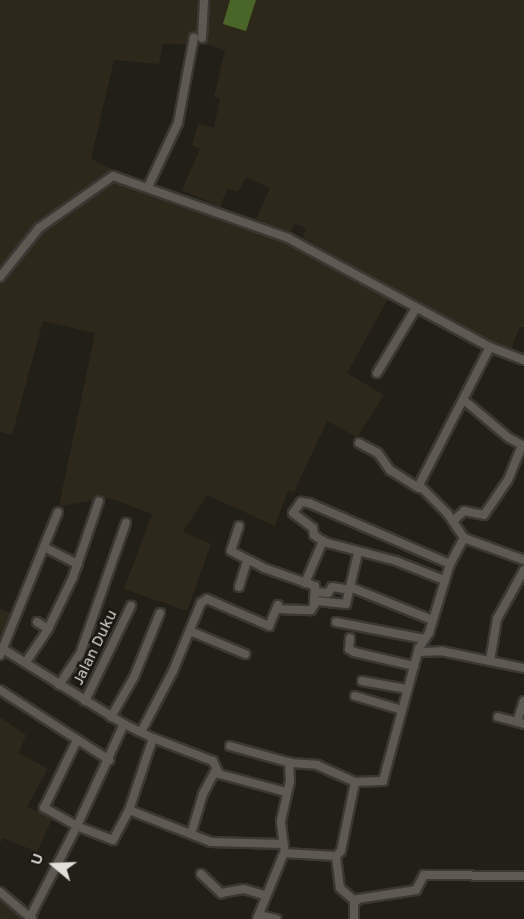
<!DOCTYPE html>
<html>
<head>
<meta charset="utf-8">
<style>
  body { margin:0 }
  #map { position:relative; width:524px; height:919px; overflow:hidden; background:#221f17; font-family:Karla,sans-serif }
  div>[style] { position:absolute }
  .built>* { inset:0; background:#2e281b }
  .water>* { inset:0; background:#496528 }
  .roads { filter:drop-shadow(2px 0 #3b3833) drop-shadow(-2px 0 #3b3833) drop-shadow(0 2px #3b3833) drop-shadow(0 -2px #3b3833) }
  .street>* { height:8px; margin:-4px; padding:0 4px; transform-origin:4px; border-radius:4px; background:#5e5a51 }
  span { translate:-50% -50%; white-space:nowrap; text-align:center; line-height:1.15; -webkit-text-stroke:5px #19160f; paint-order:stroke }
  .street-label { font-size:16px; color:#e2dfda }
  .north { position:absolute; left:24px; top:835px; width:60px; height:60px; -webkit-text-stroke:4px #19160f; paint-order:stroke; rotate:289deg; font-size:16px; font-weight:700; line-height:24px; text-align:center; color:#e2dfda }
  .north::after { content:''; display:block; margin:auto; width:21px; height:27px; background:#e2dfda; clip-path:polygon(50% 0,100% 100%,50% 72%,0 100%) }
</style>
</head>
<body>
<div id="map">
  <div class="built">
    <div style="clip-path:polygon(0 0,524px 0,524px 327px,519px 328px,510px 354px,303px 238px,306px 228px,295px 224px,290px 232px,256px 219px,270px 188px,246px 177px,238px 192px,227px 189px,220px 207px,182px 190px,200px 149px,192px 145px,198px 124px,214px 128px,220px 98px,214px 97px,225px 50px,210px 45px,163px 44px,159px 64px,114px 60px,91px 159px,178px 201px,270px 234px,389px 297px,347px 373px,384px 395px,357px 437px,327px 421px,294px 492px,288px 491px,275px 526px,207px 495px,183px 532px,211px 544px,187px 611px,124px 589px,152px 514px,110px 498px,59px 506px,95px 333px,43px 321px,12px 435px,0 432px)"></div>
    <div style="clip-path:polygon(0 609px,18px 615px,0 658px)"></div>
    <div style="clip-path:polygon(0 717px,26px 735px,19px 753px,48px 769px,27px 807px,52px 819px,37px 852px,3px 838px,0 843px)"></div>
    <div style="clip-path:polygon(0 895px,25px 919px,0 919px)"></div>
  </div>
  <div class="water">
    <div style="clip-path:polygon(230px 0,256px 0,246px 31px,223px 24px)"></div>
  </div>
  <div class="roads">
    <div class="street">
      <div style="left:202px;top:38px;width:38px;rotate:-87deg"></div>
      <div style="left:148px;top:187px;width:71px;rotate:-64.9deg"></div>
      <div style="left:178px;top:123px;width:87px;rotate:-79.5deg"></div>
      <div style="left:0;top:277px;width:63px;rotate:-51.5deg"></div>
      <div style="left:39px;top:228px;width:90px;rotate:-35.1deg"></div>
      <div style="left:113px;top:176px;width:186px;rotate:19.5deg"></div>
      <div style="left:288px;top:238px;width:230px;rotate:28.4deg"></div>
      <div style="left:490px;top:347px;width:36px;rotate:21deg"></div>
      <div style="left:377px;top:373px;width:76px;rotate:-59deg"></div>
      <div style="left:465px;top:401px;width:57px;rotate:40.1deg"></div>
      <div style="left:509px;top:438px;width:17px;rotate:28deg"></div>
      <div style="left:359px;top:443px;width:21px;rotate:28deg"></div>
      <div style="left:378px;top:453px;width:21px;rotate:55deg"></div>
      <div style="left:390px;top:470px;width:34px;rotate:32deg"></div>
      <div style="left:453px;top:521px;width:15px;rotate:-42deg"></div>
      <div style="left:464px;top:511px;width:20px;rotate:11deg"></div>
      <div style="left:484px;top:515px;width:42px;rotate:-55.6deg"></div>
      <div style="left:508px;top:480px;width:38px;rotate:-68deg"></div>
      <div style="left:239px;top:526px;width:26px;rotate:108deg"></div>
      <div style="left:231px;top:551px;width:37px;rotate:27deg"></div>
      <div style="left:264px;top:568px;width:54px;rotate:19.4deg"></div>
      <div style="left:315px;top:586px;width:16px;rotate:94deg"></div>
      <div style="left:464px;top:538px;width:29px;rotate:-124deg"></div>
      <div style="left:448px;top:514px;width:41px;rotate:-135deg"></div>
      <div style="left:419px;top:485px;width:155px;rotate:-62.8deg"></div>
      <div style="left:46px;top:548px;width:36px;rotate:27deg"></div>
      <div style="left:444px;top:580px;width:52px;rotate:-158.4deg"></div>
      <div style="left:396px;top:561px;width:74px;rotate:-165.2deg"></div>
      <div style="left:324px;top:542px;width:12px;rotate:-145deg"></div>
      <div style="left:314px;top:535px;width:7px;rotate:-98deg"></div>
      <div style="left:313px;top:528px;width:25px;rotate:-143deg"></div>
      <div style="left:293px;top:513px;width:14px;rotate:-54deg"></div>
      <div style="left:301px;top:502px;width:8px;rotate:7deg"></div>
      <div style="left:309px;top:503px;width:154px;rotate:23.4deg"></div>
      <div style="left:305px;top:583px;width:46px;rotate:-66.8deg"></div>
      <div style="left:239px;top:587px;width:28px;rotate:-73deg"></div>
      <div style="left:350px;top:587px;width:88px;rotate:21.9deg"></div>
      <div style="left:315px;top:592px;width:13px;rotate:4deg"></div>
      <div style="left:328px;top:593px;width:7px;rotate:-56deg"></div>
      <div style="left:332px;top:587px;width:18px;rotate:9deg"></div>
      <div style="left:277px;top:609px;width:34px;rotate:2deg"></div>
      <div style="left:311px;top:610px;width:11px;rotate:-56deg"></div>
      <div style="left:317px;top:601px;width:29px;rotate:6deg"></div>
      <div style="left:346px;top:604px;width:52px;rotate:-76.8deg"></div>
      <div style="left:37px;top:622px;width:13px;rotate:32deg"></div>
      <div style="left:336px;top:622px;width:90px;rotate:10.9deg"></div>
      <div style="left:190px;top:631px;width:60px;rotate:22.7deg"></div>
      <div style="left:350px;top:638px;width:11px;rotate:95deg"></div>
      <div style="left:349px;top:649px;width:6px;rotate:31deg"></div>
      <div style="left:354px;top:652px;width:62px;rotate:13.1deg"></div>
      <div style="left:3px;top:649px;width:142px;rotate:31.8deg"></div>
      <div style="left:418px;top:652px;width:23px;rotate:-2deg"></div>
      <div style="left:441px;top:651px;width:85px;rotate:11.6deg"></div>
      <div style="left:0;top:655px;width:154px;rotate:-67.9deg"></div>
      <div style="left:490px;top:661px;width:43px;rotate:-80.5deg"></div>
      <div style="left:497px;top:619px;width:56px;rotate:-61.1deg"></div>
      <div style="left:26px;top:662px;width:40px;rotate:-56deg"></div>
      <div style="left:48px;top:629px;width:58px;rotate:-64.3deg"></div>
      <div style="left:73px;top:577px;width:80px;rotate:-71.1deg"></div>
      <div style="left:362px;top:681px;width:46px;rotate:10.1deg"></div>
      <div style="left:59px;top:685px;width:37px;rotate:-56deg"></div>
      <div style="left:80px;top:654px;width:139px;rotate:-70.7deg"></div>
      <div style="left:0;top:690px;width:130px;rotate:32.7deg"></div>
      <div style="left:355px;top:696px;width:49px;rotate:16.6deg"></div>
      <div style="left:85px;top:701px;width:106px;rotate:-64.2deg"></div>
      <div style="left:111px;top:717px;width:46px;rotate:-60.1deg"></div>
      <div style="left:134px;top:677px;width:69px;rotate:-67.9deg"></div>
      <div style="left:498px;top:717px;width:27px;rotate:15deg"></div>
      <div style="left:517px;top:722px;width:22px;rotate:-72deg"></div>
      <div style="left:141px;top:732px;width:69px;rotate:-62.3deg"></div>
      <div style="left:173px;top:671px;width:74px;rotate:-67.6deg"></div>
      <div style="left:201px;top:603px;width:7px;rotate:-34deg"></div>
      <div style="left:207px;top:599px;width:68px;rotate:23.5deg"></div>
      <div style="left:269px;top:626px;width:23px;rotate:-67deg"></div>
      <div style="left:153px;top:738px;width:64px;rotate:21deg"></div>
      <div style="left:213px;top:761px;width:14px;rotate:65deg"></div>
      <div style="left:219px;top:774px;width:69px;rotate:15deg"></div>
      <div style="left:230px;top:746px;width:63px;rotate:15.6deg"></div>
      <div style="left:291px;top:763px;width:26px;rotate:4deg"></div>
      <div style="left:317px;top:765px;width:42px;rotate:24.1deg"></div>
      <div style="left:355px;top:782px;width:28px;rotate:-2deg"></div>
      <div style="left:383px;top:781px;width:138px;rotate:-74.9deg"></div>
      <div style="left:419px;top:648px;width:18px;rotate:-56deg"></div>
      <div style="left:429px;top:633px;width:72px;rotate:-73.1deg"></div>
      <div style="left:450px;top:564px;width:30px;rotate:-62deg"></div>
      <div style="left:464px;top:538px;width:64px;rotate:20.1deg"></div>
      <div style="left:129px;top:810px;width:88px;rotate:21.3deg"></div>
      <div style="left:211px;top:842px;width:72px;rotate:1.6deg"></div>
      <div style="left:191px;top:834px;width:42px;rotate:-73.3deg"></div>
      <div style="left:203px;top:794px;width:27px;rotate:-62deg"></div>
      <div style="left:284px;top:847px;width:26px;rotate:-97deg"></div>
      <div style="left:281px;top:821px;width:41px;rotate:-77.3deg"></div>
      <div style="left:290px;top:781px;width:19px;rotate:-93deg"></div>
      <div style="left:336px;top:856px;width:32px;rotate:83deg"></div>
      <div style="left:340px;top:888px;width:20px;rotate:41deg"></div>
      <div style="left:201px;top:874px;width:28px;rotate:44deg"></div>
      <div style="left:221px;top:893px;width:23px;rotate:-10deg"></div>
      <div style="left:244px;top:889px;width:21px;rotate:17deg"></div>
      <div style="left:0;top:892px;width:42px;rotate:40.2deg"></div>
      <div style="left:259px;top:915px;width:18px;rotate:13deg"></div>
      <div style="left:30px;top:917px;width:102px;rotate:-62.7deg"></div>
      <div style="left:77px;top:826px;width:112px;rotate:-65.3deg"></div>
      <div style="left:124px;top:724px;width:32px;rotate:26deg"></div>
      <div style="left:153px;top:738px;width:76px;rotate:108.4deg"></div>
      <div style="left:129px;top:810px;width:34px;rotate:118deg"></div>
      <div style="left:113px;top:840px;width:39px;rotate:-159deg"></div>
      <div style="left:77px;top:826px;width:38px;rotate:-151deg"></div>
      <div style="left:44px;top:808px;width:76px;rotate:-64.1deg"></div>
      <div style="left:257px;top:919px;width:71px;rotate:-67.8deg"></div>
      <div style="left:284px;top:853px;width:52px;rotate:3.3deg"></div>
      <div style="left:336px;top:856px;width:7px;rotate:-45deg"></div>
      <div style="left:341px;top:851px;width:70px;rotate:-78.5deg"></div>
      <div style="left:354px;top:919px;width:15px;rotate:-90deg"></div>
      <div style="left:354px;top:904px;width:6px;rotate:-51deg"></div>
      <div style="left:358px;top:899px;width:59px;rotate:-8.8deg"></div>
      <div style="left:416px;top:890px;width:17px;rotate:-62deg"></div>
      <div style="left:424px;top:875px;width:100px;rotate:0.6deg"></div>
    </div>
  </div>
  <div class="street-label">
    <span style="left:95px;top:647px;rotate:-64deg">Jalan Duku</span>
  </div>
  <div class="north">U</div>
</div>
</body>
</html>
